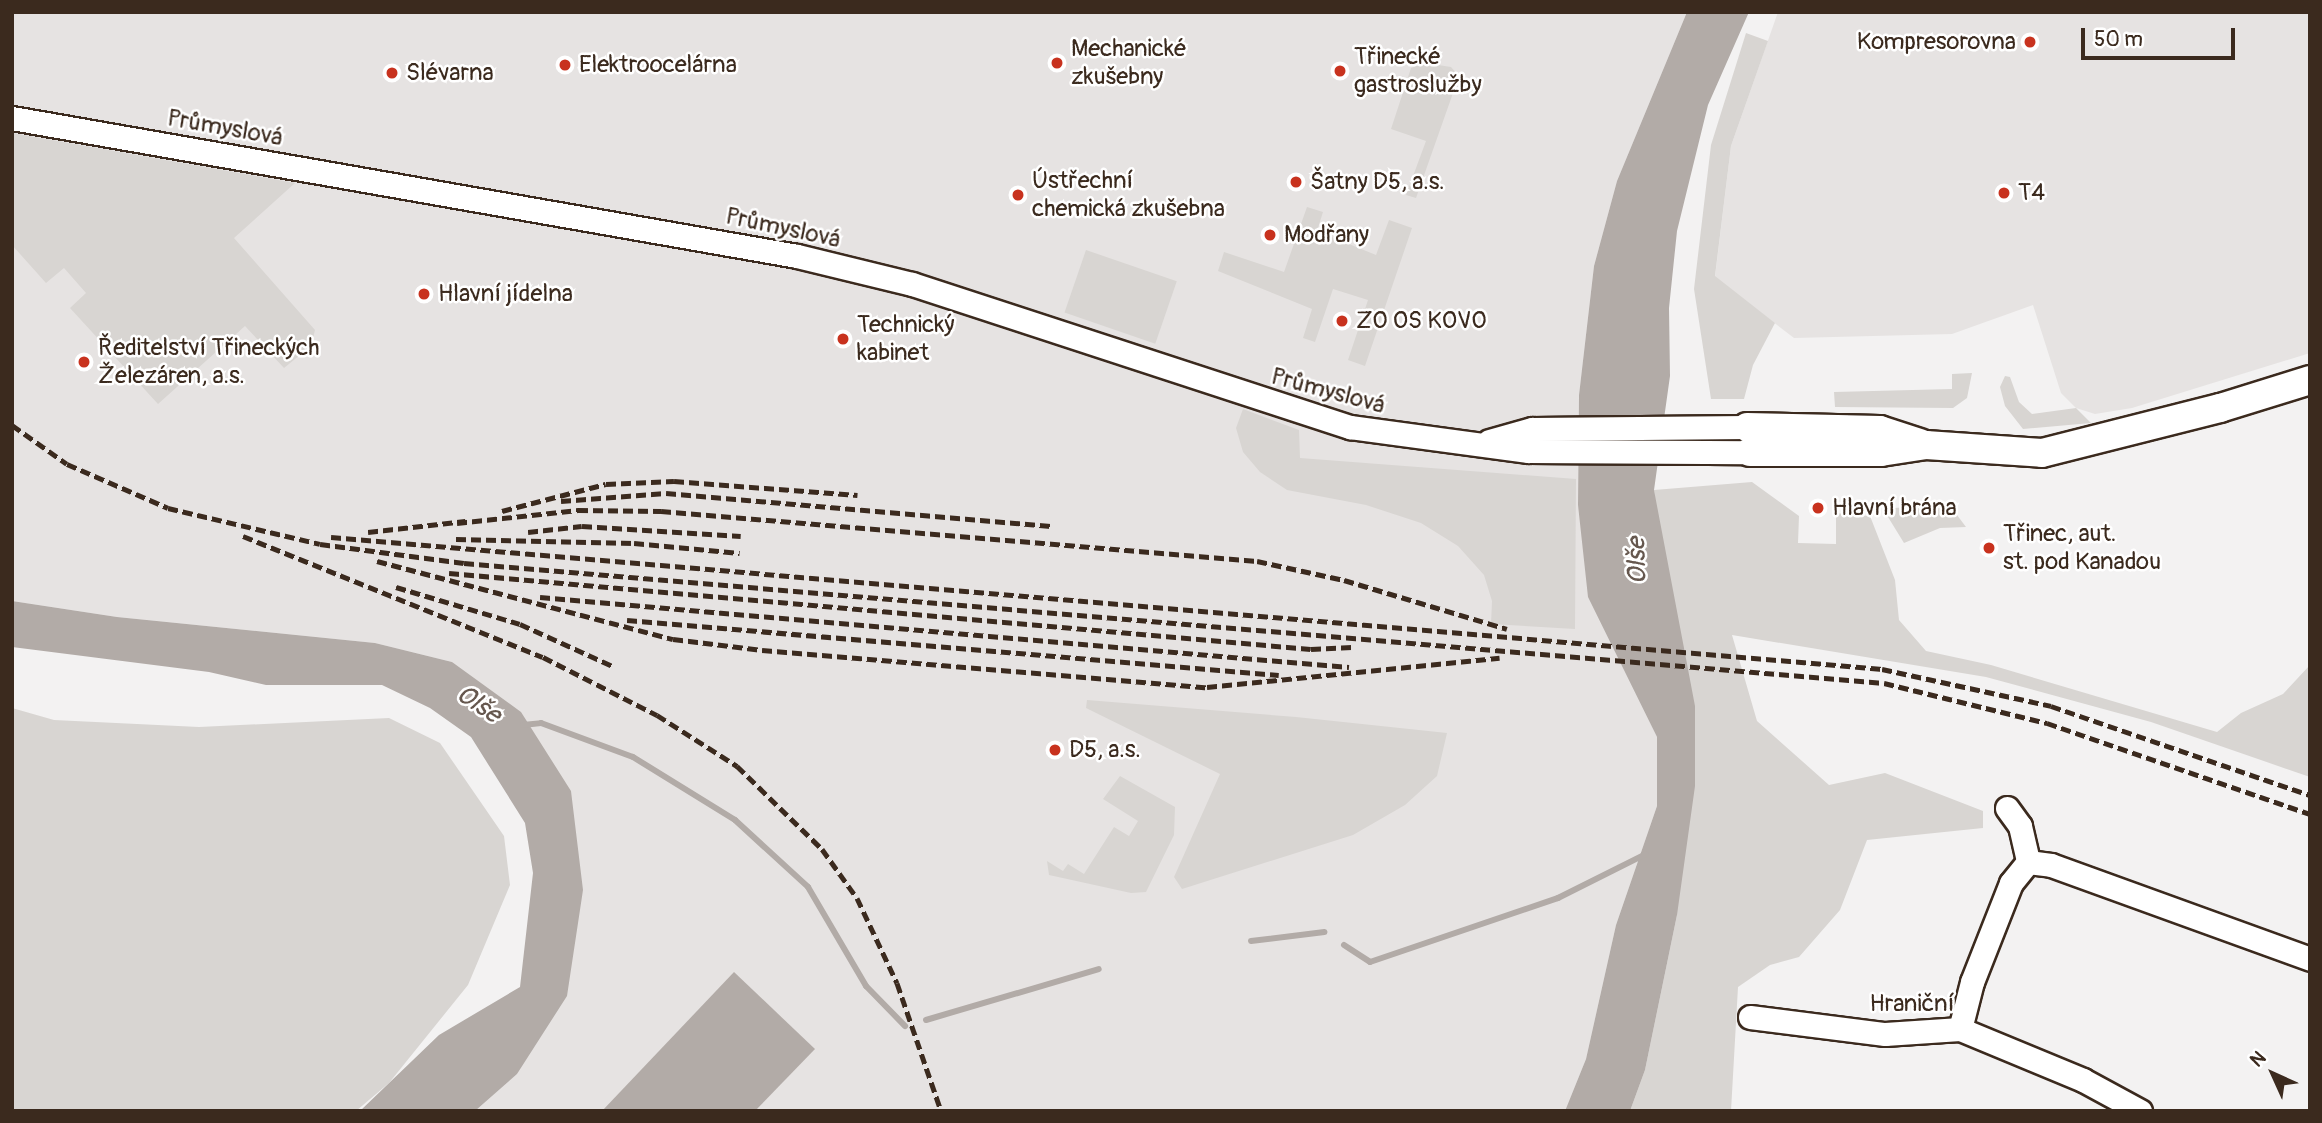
<!DOCTYPE html>
<html>
<head>
<meta charset="utf-8">
<style>
  body { margin:0 }
  #map { position:relative; width:2322px; height:1123px; overflow:hidden; background:#f3f2f2; font-family:Pangolin,sans-serif }
  div>[style] { position:absolute }
  .built>* { inset:0; background:#e6e3e2 }
  .green>* { inset:0; background:#d8d5d2; transform-origin:0 0 }
  .water>* { inset:0; background:#b2aba7 }
  .stream>* { height:6px; margin:-3px; padding:0 3px; transform-origin:3px; border-radius:3px; background:#b2aba7 }
  .roads { filter:drop-shadow(2px 0 #3b2a1e) drop-shadow(-2px 0 #3b2a1e) drop-shadow(0 2px #3b2a1e) drop-shadow(0 -2px #3b2a1e) }
  .minor>* { height:23px; margin:-11.5px; padding:0 11.5px; transform-origin:11.5px; border-radius:11.5px; background:#fff }
  .tertiary>* { height:28px; margin:-14px; padding:0 14px; transform-origin:14px; border-radius:14px; background:#fff }
  .rail>* { height:5px; margin-top:-2.5px; transform-origin:0; background:repeating-linear-gradient(90deg,#3b2a1e 0 10px,transparent 0 15px) }
  .dots>* { width:19px; height:19px; translate:-50% -50%; box-sizing:border-box; border:4px solid #fff; border-radius:50% }
  span { translate:-50% -50%; white-space:nowrap; text-align:center; line-height:1.15; -webkit-text-stroke:5px #fff; paint-order:stroke }
  .poi-label { font-size:24px; color:#3b2a1e }
  .right { translate:-100% -50%; text-align:right }
  .left { translate:0 -50%; text-align:left }
  .street-label { font-size:24px; color:#3b2a1e }
  .water-label { font-size:26px; color:#65574e; font-style:italic }
  .frame { position:absolute; inset:0; border:14px solid #3b2a1e; pointer-events:none }
  .north { position:absolute; left:2238px; top:1039px; width:70px; height:70px; -webkit-text-stroke:5px #fff; paint-order:stroke; rotate:315deg; font-size:19px; font-weight:700; line-height:28px; text-align:center; color:#3b2a1e }
  .north::after { content:''; display:block; margin:auto; width:24px; height:32px; background:#3b2a1e; clip-path:polygon(50% 0,100% 100%,50% 72%,0 100%) }
  .scale { position:absolute; left:2081px; top:28px; width:154px; height:32px; box-sizing:border-box; border:4px solid #3b2a1e; border-top:0; padding-left:9px; font-size:21px; line-height:24px; white-space:nowrap; color:#3b2a1e; -webkit-text-stroke:5px #fff; paint-order:stroke }
</style>
</head>
<body>
<div id="map">
  <div class="built">
    <div style="clip-path:polygon(12px 12px,1687px 12px,1617px 181px,1594px 266px,1579px 395px,1578px 505px,1628px 675px,1657px 737px,1657px 806px,1616px 925px,1586px 1059px,1565px 1111px,475px 1111px,517px 1074px,583px 890px,452px 662px,375px 643px,117px 617px,12px 601px)"></div>
    <div style="clip-path:polygon(1778px 12px,2310px 12px,2310px 353px,2132px 408px,2095px 414px,2076px 408px,2061px 393px,2033px 305px,1952px 334px,1794px 338px,1715px 277px,1731px 146px)"></div>
  </div>
  <div class="green">
    <div style="clip-path:polygon(1746px 33px,1768px 41px,1731px 146px,1715px 276px,1775px 323px,1753px 365px,1744px 399px,1711px 399px,1694px 289px,1711px 145px)"></div>
    <div style="clip-path:polygon(1425px 63px,1451px 67px,1459px 76px,1416px 198px,1406px 195px,1426px 141px,1391px 129px,1411px 68px)"></div>
    <div style="clip-path:polygon(12px 133px,295px 183px,234px 238px,315px 330px,311px 346px,284px 368px,245px 326px,158px 404px,70px 308px,86px 293px,64px 268px,46px 283px,12px 245px)"></div>
    <div style="clip-path:polygon(1307px 207px,1323px 212px,1317px 231px,1376px 255px,1389px 220px,1412px 228px,1365px 366px,1348px 360px,1368px 300px,1333px 289px,1315px 342px,1303px 338px,1312px 309px,1218px 271px,1224px 252px,1284px 272px)"></div>
    <div style="left:1086px;top:250px;width:96px;height:66px;rotate:19deg"></div>
    <div style="clip-path:polygon(1972px 373px,1967px 398px,1953px 408px,1835px 407px,1834px 392px,1952px 389px,1952px 374px)"></div>
    <div style="clip-path:polygon(2005px 376px,2010px 377px,2019px 402px,2032px 414px,2076px 408px,2091px 423px,2023px 429px,2005px 406px,2000px 387px)"></div>
    <div style="clip-path:polygon(1243px 409px,1299px 430px,1300px 458px,1576px 479px,1575px 629px,1491px 624px,1492px 601px,1484px 575px,1458px 546px,1421px 523px,1366px 505px,1287px 490px,1260px 472px,1243px 452px,1236px 428px)"></div>
    <div style="clip-path:polygon(1752px 482px,1799px 516px,1798px 543px,1836px 544px,1836px 513px,1870px 516px,1895px 580px,1899px 620px,1926px 651px,1991px 665px,2217px 732px,2241px 713px,2283px 694px,2310px 665px,2310px 777px,2151px 722px,1986px 677px,1732px 635px,1757px 721px,1829px 785px,1885px 773px,1983px 811px,1983px 828px,1867px 840px,1840px 910px,1799px 957px,1770px 965px,1738px 987px,1731px 1111px,1630px 1111px,1645px 1070px,1677px 915px,1654px 490px)"></div>
    <div style="clip-path:polygon(1936px 505px,1951px 507px,1966px 527px,1940px 528px,1904px 543px,1888px 517px,1894px 508px)"></div>
    <div style="clip-path:polygon(1087px 700px,1296px 717px,1447px 733px,1437px 776px,1405px 805px,1353px 835px,1182px 889px,1174px 877px,1220px 774px,1086px 708px)"></div>
    <div style="clip-path:polygon(12px 708px,54px 720px,199px 727px,389px 718px,440px 743px,504px 836px,510px 885px,468px 985px,389px 1083px,356px 1111px,12px 1111px)"></div>
    <div style="clip-path:polygon(1120px 776px,1175px 807px,1174px 835px,1146px 892px,1131px 893px,1049px 875px,1047px 861px,1063px 871px,1068px 864px,1084px 874px,1114px 827px,1129px 836px,1138px 821px,1103px 799px)"></div>
  </div>
  <div class="water">
    <div style="clip-path:polygon(1687px 12px,1749px 12px,1708px 105px,1677px 231px,1669px 308px,1670px 376px,1654px 490px,1695px 706px,1695px 786px,1677px 915px,1645px 1070px,1630px 1111px,1565px 1111px,1586px 1059px,1616px 925px,1657px 806px,1657px 737px,1588px 597px,1578px 505px,1579px 395px,1594px 266px,1617px 181px)"></div>
    <div style="clip-path:polygon(12px 601px,117px 617px,375px 643px,452px 662px,521px 712px,571px 791px,583px 890px,567px 996px,517px 1074px,475px 1111px,360px 1111px,439px 1035px,520px 987px,533px 873px,525px 823px,471px 737px,430px 708px,382px 685px,266px 685px,209px 672px,12px 647px)"></div>
    <div style="clip-path:polygon(734px 972px,815px 1049px,755px 1111px,602px 1111px)"></div>
  </div>
  <div class="stream">
    <div style="left:523px;top:725px;width:18px;rotate:-6deg"></div>
    <div style="left:541px;top:723px;width:98px;rotate:20.3deg"></div>
    <div style="left:633px;top:757px;width:120px;rotate:31.7deg"></div>
    <div style="left:735px;top:820px;width:99px;rotate:42.5deg"></div>
    <div style="left:808px;top:887px;width:115px;rotate:59.6deg"></div>
    <div style="left:866px;top:986px;width:56px;rotate:45.7deg"></div>
    <div style="left:1251px;top:941px;width:74px;rotate:-7deg"></div>
    <div style="left:1344px;top:945px;width:31px;rotate:33deg"></div>
    <div style="left:1370px;top:962px;width:199px;rotate:-18.8deg"></div>
    <div style="left:1558px;top:898px;width:98px;rotate:-26.6deg"></div>
    <div style="left:926px;top:1020px;width:180px;rotate:-16.4deg"></div>
  </div>
  <div class="roads">
    <div class="minor">
      <div style="left:12px;top:118px;width:797px;rotate:9.97deg"></div>
      <div style="left:797px;top:256px;width:118px;rotate:13.7deg"></div>
      <div style="left:912px;top:284px;width:461px;rotate:18.1deg"></div>
      <div style="left:1350px;top:427px;width:180px;rotate:7.7deg"></div>
      <div style="left:1528px;top:451px;width:222px;rotate:0.3deg"></div>
      <div style="left:1489px;top:441px;width:45px;rotate:-15.6deg"></div>
      <div style="left:1532px;top:429px;width:215px;rotate:-0.5deg"></div>
      <div style="left:2007px;top:808px;width:22px;rotate:54deg"></div>
      <div style="left:2020px;top:826px;width:37px;rotate:77deg"></div>
      <div style="left:1750px;top:1017px;width:136px;rotate:7.2deg"></div>
      <div style="left:1885px;top:1034px;width:75px;rotate:-3.8deg"></div>
      <div style="left:1960px;top:1029px;width:133px;rotate:22.5deg"></div>
      <div style="left:2083px;top:1080px;width:65px;rotate:28.5deg"></div>
      <div style="left:1960px;top:1029px;width:49px;rotate:-75.7deg"></div>
      <div style="left:1972px;top:982px;width:106px;rotate:-68.5deg"></div>
      <div style="left:2011px;top:883px;width:27px;rotate:-51deg"></div>
      <div style="left:2028px;top:862px;width:23px;rotate:7deg"></div>
      <div style="left:2051px;top:865px;width:276px;rotate:19.9deg"></div>
    </div>
    <div class="tertiary">
      <div style="left:1747px;top:427px;width:133px;rotate:1.3deg"></div>
      <div style="left:1880px;top:430px;width:42px;rotate:18deg"></div>
      <div style="left:1750px;top:452px;width:131px"></div>
      <div style="left:1881px;top:452px;width:46px;rotate:-8.8deg"></div>
      <div style="left:1926px;top:445px;width:116px;rotate:3.9deg"></div>
      <div style="left:2042px;top:453px;width:184px;rotate:-14.2deg"></div>
      <div style="left:2220px;top:408px;width:94px;rotate:-17.3deg"></div>
    </div>
  </div>
  <div class="rail">
    <div style="left:12px;top:425px;width:67px;rotate:35.3deg"></div>
    <div style="left:67px;top:464px;width:110px;rotate:23.5deg"></div>
    <div style="left:168px;top:508px;width:156px;rotate:13.3deg"></div>
    <div style="left:320px;top:544px;width:145px;rotate:7.5deg"></div>
    <div style="left:464px;top:563px;width:1425px;rotate:4.83deg"></div>
    <div style="left:1884px;top:683px;width:168px;rotate:13.8deg"></div>
    <div style="left:2047px;top:723px;width:278px;rotate:19.1deg"></div>
    <div style="left:561px;top:501px;width:105px;rotate:-4.4deg"></div>
    <div style="left:666px;top:493px;width:389px;rotate:4.9deg"></div>
    <div style="left:502px;top:511px;width:107px;rotate:-14.6deg"></div>
    <div style="left:606px;top:484px;width:68px;rotate:-2.5deg"></div>
    <div style="left:674px;top:481px;width:184px;rotate:4.4deg"></div>
    <div style="left:457px;top:523px;width:122px;rotate:-6.1deg"></div>
    <div style="left:578px;top:510px;width:83px;rotate:0.7deg"></div>
    <div style="left:661px;top:511px;width:598px;rotate:4.8deg"></div>
    <div style="left:1257px;top:561px;width:89px;rotate:12.3deg"></div>
    <div style="left:1344px;top:580px;width:170px;rotate:16.7deg"></div>
    <div style="left:368px;top:532px;width:98px;rotate:-6.5deg"></div>
    <div style="left:528px;top:532px;width:54px;rotate:-6.3deg"></div>
    <div style="left:582px;top:526px;width:159px;rotate:3.6deg"></div>
    <div style="left:243px;top:536px;width:323px;rotate:22deg"></div>
    <div style="left:543px;top:657px;width:128px;rotate:27deg"></div>
    <div style="left:657px;top:715px;width:95px;rotate:32.5deg"></div>
    <div style="left:737px;top:766px;width:119px;rotate:44.3deg"></div>
    <div style="left:822px;top:849px;width:60px;rotate:54.5deg"></div>
    <div style="left:857px;top:898px;width:94px;rotate:64.8deg"></div>
    <div style="left:897px;top:983px;width:135px;rotate:71deg"></div>
    <div style="left:331px;top:537px;width:1557px;rotate:4.86deg"></div>
    <div style="left:1882px;top:669px;width:173px;rotate:12.3deg"></div>
    <div style="left:2051px;top:706px;width:274px;rotate:19deg"></div>
    <div style="left:456px;top:539px;width:178px;rotate:1.3deg"></div>
    <div style="left:634px;top:543px;width:106px;rotate:5.4deg"></div>
    <div style="left:377px;top:561px;width:306px;rotate:14.8deg"></div>
    <div style="left:673px;top:639px;width:90px;rotate:7deg"></div>
    <div style="left:762px;top:650px;width:447px;rotate:4.8deg"></div>
    <div style="left:1207px;top:687px;width:294px;rotate:-5.7deg"></div>
    <div style="left:449px;top:573px;width:865px;rotate:5.04deg"></div>
    <div style="left:1311px;top:649px;width:41px;rotate:-2.8deg"></div>
    <div style="left:396px;top:587px;width:129px;rotate:16.6deg"></div>
    <div style="left:520px;top:624px;width:104px;rotate:24.4deg"></div>
    <div style="left:540px;top:597px;width:812px;rotate:4.95deg"></div>
    <div style="left:627px;top:620px;width:654px;rotate:4.82deg"></div>
  </div>
  <div class="dots">
    <div style="left:2030px;top:42px;background:#c8321e"></div>
    <div style="left:1057px;top:63px;background:#c8321e"></div>
    <div style="left:565px;top:65px;background:#c8321e"></div>
    <div style="left:1340px;top:71px;background:#c8321e"></div>
    <div style="left:392px;top:73px;background:#c8321e"></div>
    <div style="left:1296px;top:182px;background:#c8321e"></div>
    <div style="left:2004px;top:193px;background:#c8321e"></div>
    <div style="left:1018px;top:195px;background:#c8321e"></div>
    <div style="left:1270px;top:235px;background:#c8321e"></div>
    <div style="left:424px;top:294px;background:#c8321e"></div>
    <div style="left:1342px;top:321px;background:#c8321e"></div>
    <div style="left:843px;top:339px;background:#c8321e"></div>
    <div style="left:84px;top:362px;background:#c8321e"></div>
    <div style="left:1818px;top:508px;background:#c8321e"></div>
    <div style="left:1989px;top:548px;background:#c8321e"></div>
    <div style="left:1055px;top:750px;background:#c8321e"></div>
  </div>
  <div class="poi-label">
    <span class="right" style="left:2016px;top:42px">Kompresorovna</span>
    <span class="left" style="left:1071px;top:63px">Mechanické<br>zkušebny</span>
    <span class="left" style="left:1354px;top:71px">Třinecké<br>gastroslužby</span>
    <span class="left" style="left:579px;top:65px">Elektroocelárna</span>
    <span class="left" style="left:406px;top:73px">Slévarna</span>
    <span class="left" style="left:1032px;top:195px">Ústřechní<br>chemická zkušebna</span>
    <span class="left" style="left:1310px;top:182px">Šatny D5, a.s.</span>
    <span class="left" style="left:2018px;top:193px">T4</span>
    <span class="left" style="left:1284px;top:235px">Modřany</span>
    <span class="left" style="left:438px;top:294px">Hlavní jídelna</span>
    <span class="left" style="left:1356px;top:321px">ZO OS KOVO</span>
    <span class="left" style="left:857px;top:339px">Technický<br>kabinet</span>
    <span class="left" style="left:98px;top:362px">Ředitelství Třineckých<br>Železáren, a.s.</span>
    <span class="left" style="left:1832px;top:508px">Hlavní brána</span>
    <span class="left" style="left:2003px;top:548px">Třinec, aut.<br>st. pod Kanadou</span>
    <span class="left" style="left:1069px;top:750px">D5, a.s.</span>
  </div>
  <div class="street-label">
    <span style="left:225px;top:128px;rotate:10deg">Průmyslová</span>
    <span style="left:783px;top:228px;rotate:12deg">Průmyslová</span>
    <span style="left:1328px;top:391px;rotate:15deg">Průmyslová</span>
    <span style="left:1912px;top:1004px">Hraniční</span>
  </div>
  <div class="water-label">
    <span style="left:1638px;top:561px;rotate:-92deg">Olše</span>
    <span style="left:478px;top:705px;rotate:34deg">Olše</span>
  </div>
  <div class="frame"></div>
  <div class="north">N</div>
  <div class="scale">50 m</div>
</div>
</body>
</html>
